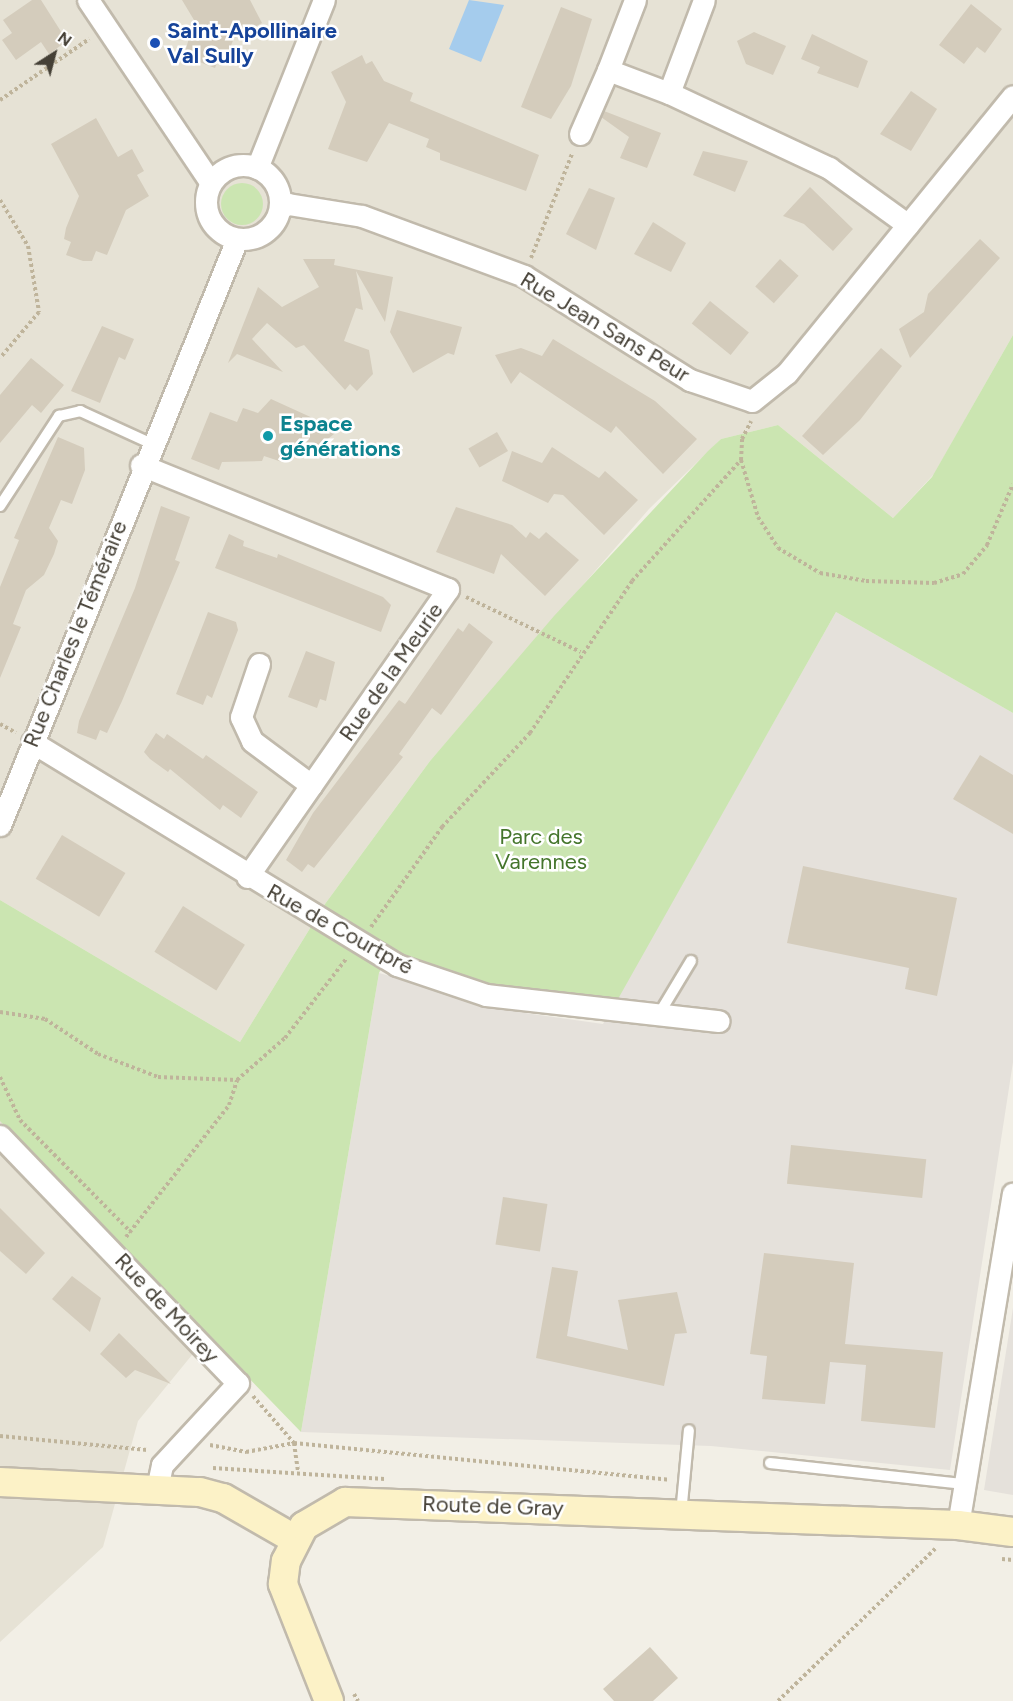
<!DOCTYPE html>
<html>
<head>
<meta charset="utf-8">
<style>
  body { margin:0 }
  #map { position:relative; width:1013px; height:1701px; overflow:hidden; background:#f2efe6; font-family:Figtree,sans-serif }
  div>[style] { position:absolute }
  .residential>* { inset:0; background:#e6e2d5 }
  .industrial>* { inset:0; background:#e5e1db }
  .green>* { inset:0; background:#cbe5b1 }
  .round { border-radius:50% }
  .water>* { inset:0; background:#a5cced }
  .building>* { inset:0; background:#d4ccbc; transform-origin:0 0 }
  .path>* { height:4px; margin-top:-2px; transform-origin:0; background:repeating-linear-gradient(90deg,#bfb49b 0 3px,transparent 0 6px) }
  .roads { filter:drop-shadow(2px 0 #c1baac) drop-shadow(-2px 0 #c1baac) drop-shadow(0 2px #c1baac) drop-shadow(0 -2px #c1baac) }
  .lane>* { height:10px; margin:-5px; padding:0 5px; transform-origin:5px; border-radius:5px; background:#fff }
  .street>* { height:21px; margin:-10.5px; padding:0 10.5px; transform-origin:10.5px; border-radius:10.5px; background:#fff }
  .street>.ring { margin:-10.5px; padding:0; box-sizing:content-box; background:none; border:21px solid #fff; border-radius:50% }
  .secondary>* { height:28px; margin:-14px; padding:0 14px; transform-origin:14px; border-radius:14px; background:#fcf2c7 }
  .dots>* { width:16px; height:16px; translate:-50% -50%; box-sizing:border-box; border:3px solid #fff; border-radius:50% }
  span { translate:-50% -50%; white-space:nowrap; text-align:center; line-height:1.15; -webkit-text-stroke:5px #fff; paint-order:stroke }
  .transit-label { font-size:22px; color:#164399; font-weight:700 }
  .left { translate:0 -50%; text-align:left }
  .street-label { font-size:22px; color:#454036 }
  .culture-label { font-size:22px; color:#0d838f; font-weight:700 }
  .park-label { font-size:22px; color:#44752b }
  .north { position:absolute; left:24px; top:24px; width:60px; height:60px; -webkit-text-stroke:4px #fff; paint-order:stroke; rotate:36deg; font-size:16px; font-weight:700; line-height:24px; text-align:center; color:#454036 }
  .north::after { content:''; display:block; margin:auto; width:21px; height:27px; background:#454036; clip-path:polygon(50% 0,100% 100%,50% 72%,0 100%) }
</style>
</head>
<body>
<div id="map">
  <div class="residential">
    <div style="clip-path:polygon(0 0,1013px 0,1013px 335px,934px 474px,893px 518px,778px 425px,721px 439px,649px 509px,430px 761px,325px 904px,240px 1042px,0 900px)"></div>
    <div style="clip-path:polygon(0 1120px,214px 1328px,138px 1421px,103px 1547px,0 1642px)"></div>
  </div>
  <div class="industrial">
    <div style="clip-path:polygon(836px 612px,1013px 713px,1013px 1062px,950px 1470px,711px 1446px,301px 1432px,379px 973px,525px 1013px,603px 1024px)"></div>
    <div style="clip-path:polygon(1013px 1308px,1013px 1495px,984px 1490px)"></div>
  </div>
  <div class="green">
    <div class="round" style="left:221px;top:183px;width:42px;height:42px"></div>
    <div style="clip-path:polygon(1013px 335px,1013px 713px,836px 612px,618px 999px,490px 984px,389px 953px,379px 973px,301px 1432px,0 1121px,0 900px,240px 1042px,325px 904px,430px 761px,554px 616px,708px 451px,721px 439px,778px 425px,893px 518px,932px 477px)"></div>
  </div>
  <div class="water">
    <div style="clip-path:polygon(469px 0,504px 5px,481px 62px,449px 49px)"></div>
  </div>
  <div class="building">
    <div style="clip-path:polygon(32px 0,41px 0,67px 41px,49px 54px,41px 42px,16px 60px,2px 40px,12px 33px,3px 20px)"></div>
    <div style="clip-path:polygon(182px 0,250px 0,262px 23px,234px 38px,225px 61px,219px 58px,215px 68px,184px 56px,194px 20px)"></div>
    <div style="clip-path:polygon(971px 4px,1002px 29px,985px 53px,977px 47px,964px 64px,939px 45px)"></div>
    <div style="clip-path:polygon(561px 7px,592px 19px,571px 86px,551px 119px,521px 107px)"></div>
    <div style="clip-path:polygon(754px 32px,786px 46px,773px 75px,746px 64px,737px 41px)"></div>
    <div style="clip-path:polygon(812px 34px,868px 61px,858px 88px,817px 73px,820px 67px,801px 59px)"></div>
    <div style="clip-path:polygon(362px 55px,366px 64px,372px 61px,384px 81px,413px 93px,410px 101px,539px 155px,526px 191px,440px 160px,440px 153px,426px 147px,429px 139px,389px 123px,367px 162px,328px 149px,346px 102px,331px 72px)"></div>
    <div style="clip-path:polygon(911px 91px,937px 109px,911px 151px,880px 134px)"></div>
    <div style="clip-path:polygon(604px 111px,661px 133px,647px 168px,620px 158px,629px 137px,601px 117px)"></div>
    <div style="clip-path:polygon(96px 118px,118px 157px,132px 149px,144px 171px,137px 175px,149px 196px,126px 210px,107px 255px,96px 251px,92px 261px,83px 261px,66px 255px,71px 242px,64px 239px,66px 228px,79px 196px,51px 144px)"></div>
    <div style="clip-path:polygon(703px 151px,748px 161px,735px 192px,693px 175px)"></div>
    <div style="clip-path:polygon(810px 187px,853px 229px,833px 251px,804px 224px,783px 216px)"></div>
    <div style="clip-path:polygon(589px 188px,615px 198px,596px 250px,566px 234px)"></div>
    <div style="clip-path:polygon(653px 222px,686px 243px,671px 272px,634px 254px)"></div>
    <div style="clip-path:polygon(980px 239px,1000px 258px,910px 358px,899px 329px,924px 312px,928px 294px)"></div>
    <div style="clip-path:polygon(303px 259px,335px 259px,334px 265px,393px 277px,385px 322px,356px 271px,363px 310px,356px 308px,344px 341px,369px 350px,373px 374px,357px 391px,350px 384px,345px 390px,304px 345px,296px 348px,267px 323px,252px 339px,283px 372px,237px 354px,228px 363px,258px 287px,282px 307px,319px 287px)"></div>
    <div style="left:780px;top:259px;width:25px;height:37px;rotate:42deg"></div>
    <div style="left:710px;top:301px;width:50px;height:29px;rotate:39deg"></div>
    <div style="clip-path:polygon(397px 310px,462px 327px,454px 355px,448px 353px,413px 373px,390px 332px)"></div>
    <div style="clip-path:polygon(102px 326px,134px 339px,125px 360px,119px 357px,100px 403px,71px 391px)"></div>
    <div style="clip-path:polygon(553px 339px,655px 401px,697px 439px,663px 474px,616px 426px,611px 433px,520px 372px,511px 384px,495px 355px,521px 348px,542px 356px)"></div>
    <div style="clip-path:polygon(881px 348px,902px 366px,860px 420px,823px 455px,802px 436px)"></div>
    <div style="clip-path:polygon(31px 358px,64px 385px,41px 413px,32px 405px,0 443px,0 395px)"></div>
    <div style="clip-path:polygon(271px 399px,339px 430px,309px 454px,307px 450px,282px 462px,264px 456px,262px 461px,222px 462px,219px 470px,191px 459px,210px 412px,237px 422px,243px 408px,258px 413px)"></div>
    <div style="left:497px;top:432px;width:22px;height:33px;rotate:60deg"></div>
    <div style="clip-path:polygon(58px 437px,84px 448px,85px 470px,72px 504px,61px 500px,49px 528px,58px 541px,54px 554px,44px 575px,26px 590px,13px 624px,21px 627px,0 678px,0 587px,19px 540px,14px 538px)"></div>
    <div style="clip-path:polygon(552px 447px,599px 478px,605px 471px,638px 500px,604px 535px,563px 495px,554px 494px,548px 503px,502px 481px,512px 451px,542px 463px)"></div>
    <div style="clip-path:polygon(161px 506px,190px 517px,175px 560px,180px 562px,122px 701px,107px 733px,100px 730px,96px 740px,77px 733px,79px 721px,135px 588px)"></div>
    <div style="clip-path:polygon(456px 507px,512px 525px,526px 538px,530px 532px,539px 539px,546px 532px,579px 560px,545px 596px,501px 554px,494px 574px,436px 552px)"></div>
    <div style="clip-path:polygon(229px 534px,244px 541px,243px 546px,277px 558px,278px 554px,383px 597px,391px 605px,381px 632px,215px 568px)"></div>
    <div style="clip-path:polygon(208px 612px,236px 622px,238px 630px,212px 698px,207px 695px,203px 705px,176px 694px)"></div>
    <div style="clip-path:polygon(469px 623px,493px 642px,441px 715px,432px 708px,399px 754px,403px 757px,314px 868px,308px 864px,302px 872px,286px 860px,313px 813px,399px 700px,405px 704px,458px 628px,463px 632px)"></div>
    <div style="clip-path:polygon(306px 651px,335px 662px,326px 701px,320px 699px,317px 708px,288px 697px)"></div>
    <div style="clip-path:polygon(156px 733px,164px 739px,167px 734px,203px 759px,206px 755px,258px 792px,241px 818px,223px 805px,220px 810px,170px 769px,168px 772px,150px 759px,144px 752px)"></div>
    <div style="clip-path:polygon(980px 755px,1013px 775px,1013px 834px,953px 799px)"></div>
    <div style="left:62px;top:835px;width:74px;height:51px;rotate:31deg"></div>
    <div style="clip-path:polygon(803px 866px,957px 898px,937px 996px,905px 989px,909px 968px,787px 943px)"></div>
    <div style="left:183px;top:906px;width:73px;height:54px;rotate:32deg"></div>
    <div style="left:791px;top:1145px;width:136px;height:39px;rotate:6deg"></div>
    <div style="left:503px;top:1197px;width:45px;height:48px;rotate:9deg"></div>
    <div style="clip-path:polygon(0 1208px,45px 1253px,26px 1274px,0 1251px)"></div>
    <div style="clip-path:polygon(764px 1253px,854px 1263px,845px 1344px,943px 1352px,935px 1428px,861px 1421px,866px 1365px,830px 1362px,825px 1404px,762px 1399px,767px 1356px,750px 1354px)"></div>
    <div style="clip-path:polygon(552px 1267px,578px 1271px,567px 1336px,628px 1350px,618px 1300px,677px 1292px,687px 1333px,675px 1334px,664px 1386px,536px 1358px)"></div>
    <div style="clip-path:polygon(72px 1276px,101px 1298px,90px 1332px,52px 1299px)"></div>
    <div style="clip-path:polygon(119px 1333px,171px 1384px,135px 1370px,126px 1378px,100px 1354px)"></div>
    <div style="clip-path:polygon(650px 1647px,678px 1678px,653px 1701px,614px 1701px,603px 1689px)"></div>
  </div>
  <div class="path">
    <div style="left:0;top:100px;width:108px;rotate:-34.4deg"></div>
    <div style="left:0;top:200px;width:54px;rotate:58.7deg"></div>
    <div style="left:28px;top:246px;width:67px;rotate:80.5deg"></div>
    <div style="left:39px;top:312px;width:60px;rotate:130.3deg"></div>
    <div style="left:531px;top:258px;width:112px;rotate:-68.5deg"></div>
    <div style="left:741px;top:460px;width:21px;rotate:-87deg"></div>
    <div style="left:742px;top:439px;width:20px;rotate:-63deg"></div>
    <div style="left:466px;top:597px;width:127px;rotate:25.6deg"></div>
    <div style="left:0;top:724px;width:18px;rotate:29deg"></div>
    <div style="left:371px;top:927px;width:123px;rotate:-54.6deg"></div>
    <div style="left:442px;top:827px;width:129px;rotate:-46.9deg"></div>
    <div style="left:530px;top:733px;width:183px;rotate:-56.1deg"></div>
    <div style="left:632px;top:581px;width:163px;rotate:-48deg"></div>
    <div style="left:741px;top:460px;width:59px;rotate:73.4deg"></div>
    <div style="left:758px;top:517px;width:37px;rotate:57deg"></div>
    <div style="left:778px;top:548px;width:49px;rotate:30.8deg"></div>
    <div style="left:820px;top:573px;width:47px;rotate:9.9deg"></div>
    <div style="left:866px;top:581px;width:68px;rotate:1.7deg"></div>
    <div style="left:934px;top:583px;width:30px;rotate:-17deg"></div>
    <div style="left:963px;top:574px;width:38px;rotate:-50deg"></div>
    <div style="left:987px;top:545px;width:66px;rotate:-66.9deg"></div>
    <div style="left:0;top:1012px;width:46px;rotate:8.8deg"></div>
    <div style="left:45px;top:1019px;width:64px;rotate:33.4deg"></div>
    <div style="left:98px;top:1054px;width:64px;rotate:21deg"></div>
    <div style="left:158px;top:1077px;width:79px;rotate:2.2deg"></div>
    <div style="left:0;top:1077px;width:47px;rotate:65.1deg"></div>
    <div style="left:20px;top:1120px;width:158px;rotate:45.3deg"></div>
    <div style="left:126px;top:1237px;width:167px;rotate:-52deg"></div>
    <div style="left:229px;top:1105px;width:26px;rotate:-72deg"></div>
    <div style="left:237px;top:1080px;width:64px;rotate:-41.2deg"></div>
    <div style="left:285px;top:1038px;width:100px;rotate:-52.3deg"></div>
    <div style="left:253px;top:1396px;width:62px;rotate:48.9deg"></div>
    <div style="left:294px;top:1443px;width:29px;rotate:82deg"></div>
    <div style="left:0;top:1436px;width:148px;rotate:5.4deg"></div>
    <div style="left:210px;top:1445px;width:37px;rotate:11deg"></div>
    <div style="left:246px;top:1452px;width:49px;rotate:-10.6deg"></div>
    <div style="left:294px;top:1443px;width:377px;rotate:5.6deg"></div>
    <div style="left:213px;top:1468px;width:172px;rotate:3.7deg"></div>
    <div style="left:1002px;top:1559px;width:11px;rotate:5deg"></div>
    <div style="left:354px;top:1694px;width:8px;rotate:60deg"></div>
    <div style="left:778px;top:1701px;width:219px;rotate:-44.1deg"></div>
  </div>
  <div class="roads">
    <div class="lane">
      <div style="left:0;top:506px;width:108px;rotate:-56.8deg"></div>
      <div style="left:59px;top:416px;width:22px;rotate:-13deg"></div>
      <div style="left:80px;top:411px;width:77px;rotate:24.6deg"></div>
      <div style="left:659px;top:1014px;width:62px;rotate:-58.9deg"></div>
      <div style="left:770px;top:1463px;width:195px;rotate:6.2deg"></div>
      <div style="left:681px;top:1514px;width:84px;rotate:-84.6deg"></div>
    </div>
    <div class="street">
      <div style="left:88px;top:0;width:220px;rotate:56.1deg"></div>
      <div style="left:635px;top:0;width:75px;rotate:111.1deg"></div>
      <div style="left:608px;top:70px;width:65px;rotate:20.7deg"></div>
      <div style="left:669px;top:93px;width:99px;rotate:-69.4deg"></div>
      <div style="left:669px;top:93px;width:177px;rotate:25.1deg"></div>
      <div style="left:829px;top:168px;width:97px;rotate:35.8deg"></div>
      <div style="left:580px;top:134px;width:70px;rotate:-66.4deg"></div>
      <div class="ring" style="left:206px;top:165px;width:53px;height:53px"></div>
      <div style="left:257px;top:168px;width:181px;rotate:-68.3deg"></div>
      <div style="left:280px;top:208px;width:9px;rotate:-27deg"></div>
      <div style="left:288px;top:204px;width:75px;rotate:9.2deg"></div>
      <div style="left:362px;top:216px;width:173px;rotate:20.3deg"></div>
      <div style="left:524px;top:276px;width:196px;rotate:32.1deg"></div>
      <div style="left:690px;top:380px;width:65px;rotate:18.7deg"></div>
      <div style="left:752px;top:401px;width:45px;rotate:-38.7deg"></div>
      <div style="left:787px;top:373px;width:357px;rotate:-50.8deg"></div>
      <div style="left:141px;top:465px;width:331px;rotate:22deg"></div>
      <div style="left:448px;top:589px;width:351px;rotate:124.9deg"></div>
      <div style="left:259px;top:664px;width:56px;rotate:108.8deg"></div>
      <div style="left:241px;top:717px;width:26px;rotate:65deg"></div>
      <div style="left:252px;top:741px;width:74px;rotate:36.7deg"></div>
      <div style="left:32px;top:742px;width:428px;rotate:31.4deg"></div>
      <div style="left:397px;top:965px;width:94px;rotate:18.6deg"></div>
      <div style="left:486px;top:995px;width:234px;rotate:6.4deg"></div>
      <div style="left:0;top:825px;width:632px;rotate:-67.98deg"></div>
      <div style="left:0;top:1136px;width:343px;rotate:46.1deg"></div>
      <div style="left:238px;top:1383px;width:112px;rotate:132.8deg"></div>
      <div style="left:162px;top:1465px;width:25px;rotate:102deg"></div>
      <div style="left:958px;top:1525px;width:336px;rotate:-80.6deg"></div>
    </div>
    <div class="secondary">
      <div style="left:0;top:1482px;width:200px;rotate:2.9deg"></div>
      <div style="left:200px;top:1492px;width:24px;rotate:15deg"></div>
      <div style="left:223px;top:1498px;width:84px;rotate:29.9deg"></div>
      <div style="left:329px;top:1701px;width:126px;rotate:-111.5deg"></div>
      <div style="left:283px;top:1584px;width:23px;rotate:-83deg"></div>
      <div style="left:286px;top:1561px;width:39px;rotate:-63deg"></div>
      <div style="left:304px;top:1526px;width:48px;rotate:-30.3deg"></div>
      <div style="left:345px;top:1502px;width:613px;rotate:2.15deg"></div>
      <div style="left:958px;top:1525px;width:55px;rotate:7.3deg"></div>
    </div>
  </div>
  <div class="dots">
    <div style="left:155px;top:43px;background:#1a4fb4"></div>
    <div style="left:268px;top:436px;background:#0f9aa8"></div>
  </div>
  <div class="transit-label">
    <span class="left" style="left:167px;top:43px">Saint-Apollinaire<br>Val Sully</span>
  </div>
  <div class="street-label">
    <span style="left:605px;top:327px;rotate:31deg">Rue Jean Sans Peur</span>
    <span style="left:75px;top:634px;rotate:-68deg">Rue Charles le Téméraire</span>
    <span style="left:391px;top:672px;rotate:-55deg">Rue de la Meurie</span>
    <span style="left:340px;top:929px;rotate:29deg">Rue de Courtpré</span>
    <span style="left:167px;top:1308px;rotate:47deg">Rue de Moirey</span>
    <span style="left:493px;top:1506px;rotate:2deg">Route de Gray</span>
  </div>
  <div class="culture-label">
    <span class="left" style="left:280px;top:436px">Espace<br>générations</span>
  </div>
  <div class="park-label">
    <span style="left:541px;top:849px">Parc des<br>Varennes</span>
  </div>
  <div class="north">N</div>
</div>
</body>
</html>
